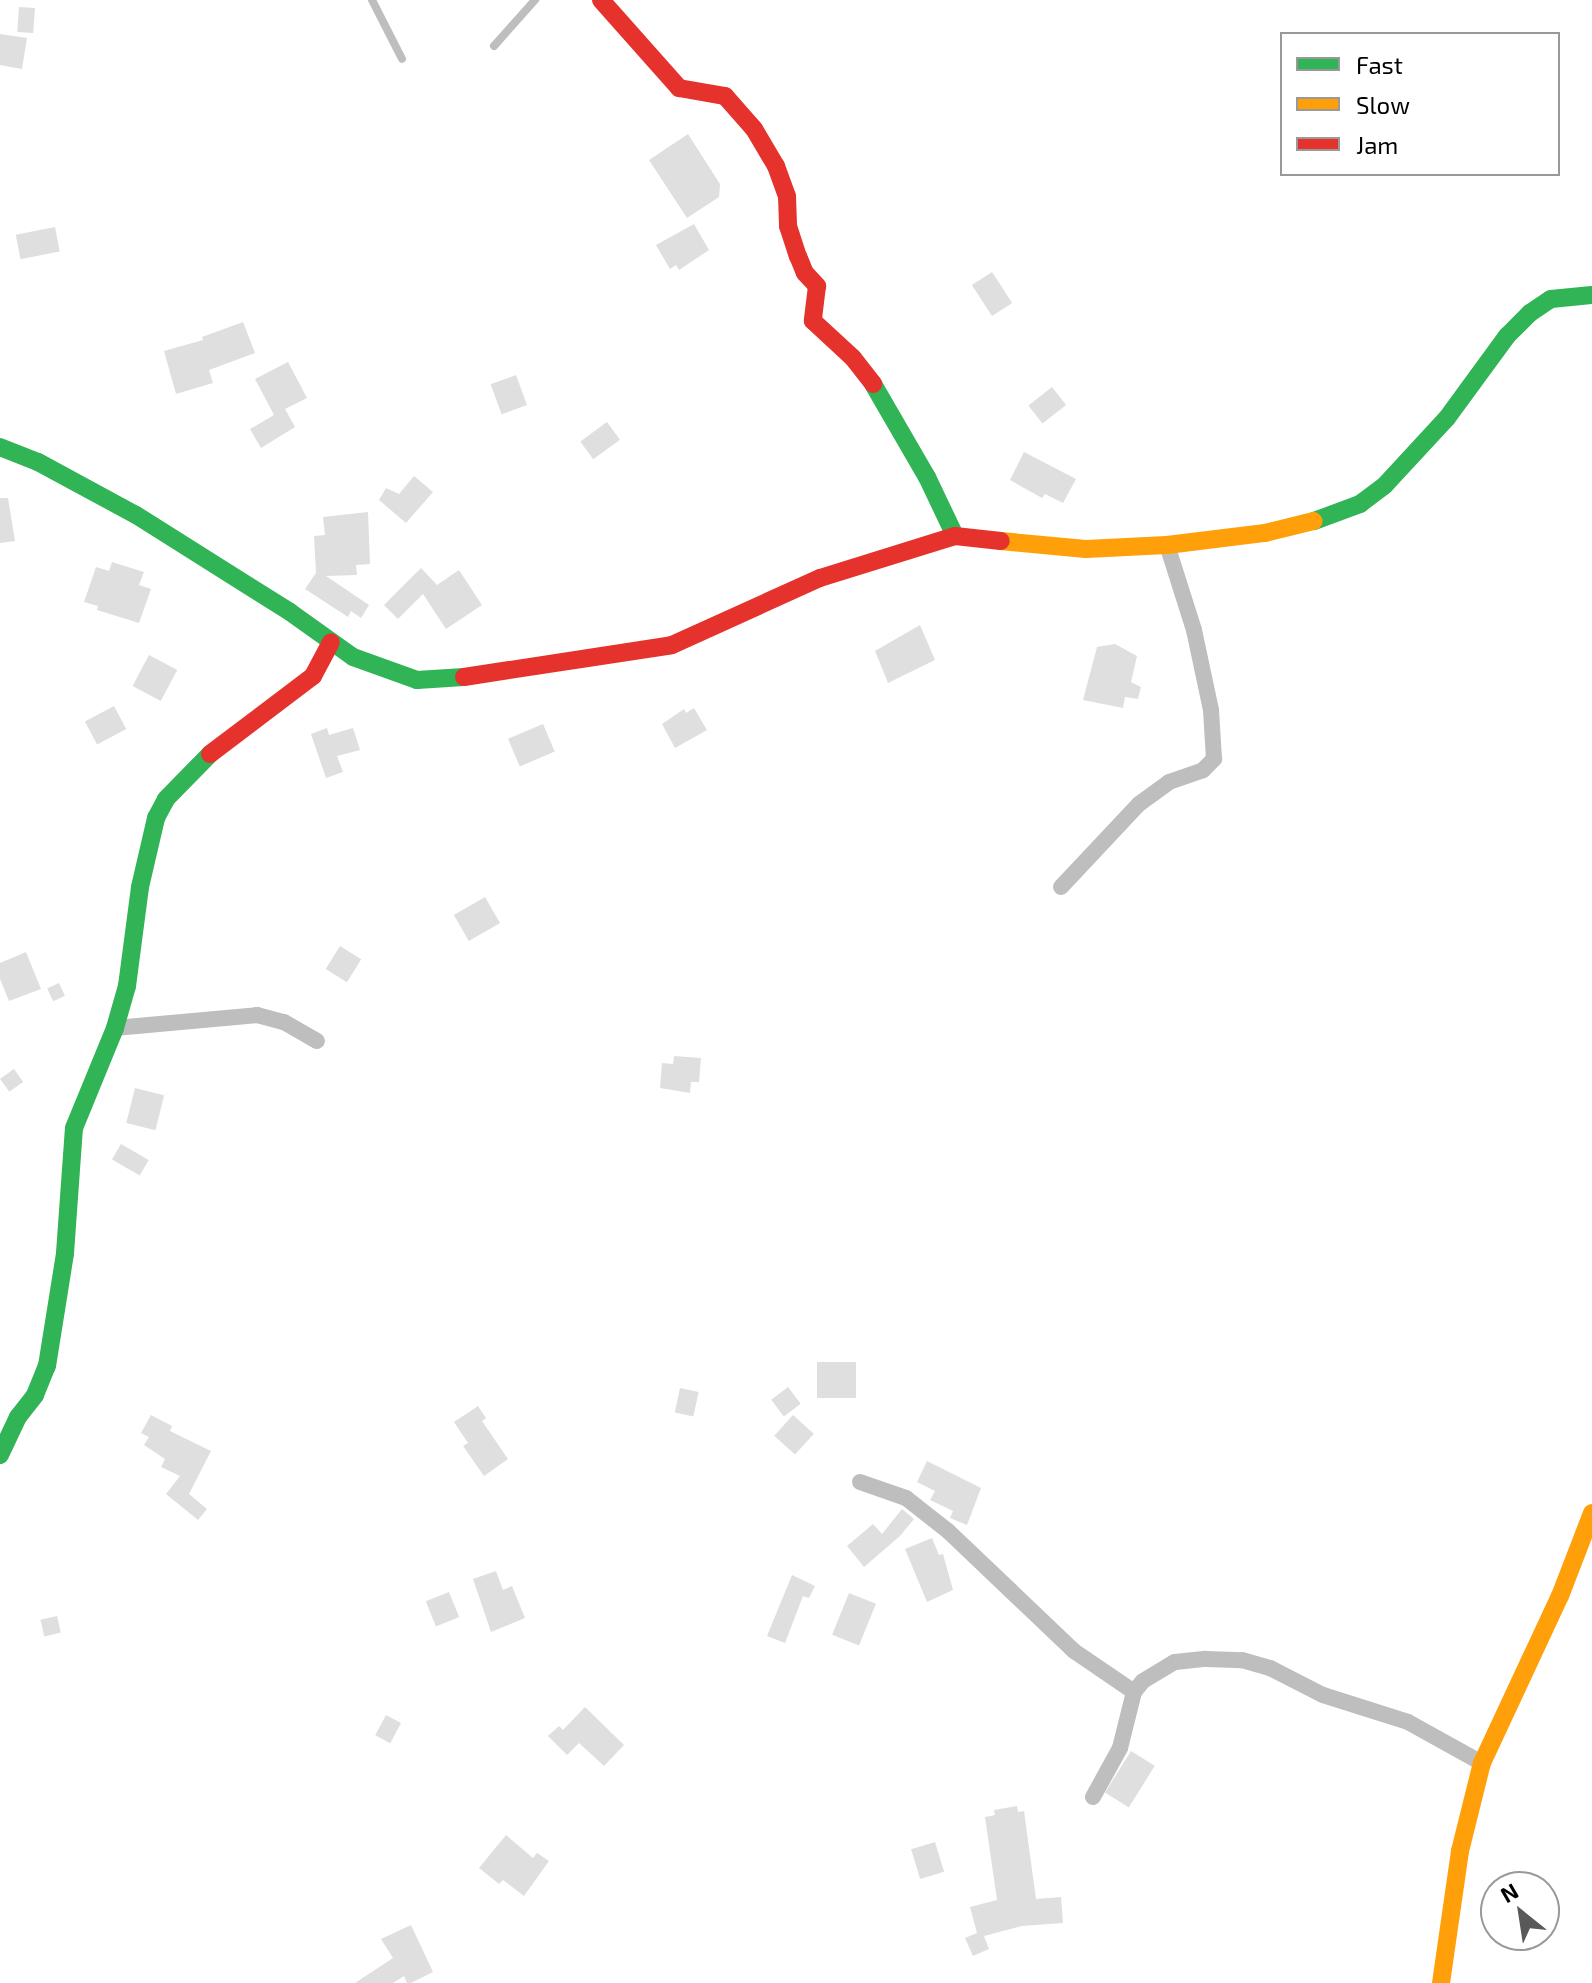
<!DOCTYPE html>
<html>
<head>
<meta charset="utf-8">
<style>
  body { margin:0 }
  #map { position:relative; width:1592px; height:1983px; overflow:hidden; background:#fff; font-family:"Exo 2",sans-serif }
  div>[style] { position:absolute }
  .building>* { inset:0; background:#dfdfdf; transform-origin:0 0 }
  .lane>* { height:8px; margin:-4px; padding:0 4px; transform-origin:4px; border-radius:4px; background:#bebebe }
  .street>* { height:16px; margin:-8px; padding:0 8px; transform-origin:8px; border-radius:8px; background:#bebebe }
  .fast>* { height:18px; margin:-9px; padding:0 9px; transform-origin:9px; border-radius:9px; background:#30b455 }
  .slow>* { height:18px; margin:-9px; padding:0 9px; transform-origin:9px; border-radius:9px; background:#ff9f0a }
  .jam>* { height:18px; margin:-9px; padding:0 9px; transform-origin:9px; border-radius:9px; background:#e5322d }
  span { translate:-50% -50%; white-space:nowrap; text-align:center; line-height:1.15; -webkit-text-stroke:6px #fff; paint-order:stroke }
  .legend { position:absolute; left:1280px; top:32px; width:280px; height:144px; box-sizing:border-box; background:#fff; border:2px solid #999; margin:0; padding:10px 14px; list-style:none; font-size:24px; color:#000 }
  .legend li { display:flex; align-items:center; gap:16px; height:40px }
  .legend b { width:40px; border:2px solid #999 }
  .north { position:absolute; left:1480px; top:1871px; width:80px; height:80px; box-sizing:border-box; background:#fff; border:2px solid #999; border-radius:50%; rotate:330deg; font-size:22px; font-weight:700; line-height:32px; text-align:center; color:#000 }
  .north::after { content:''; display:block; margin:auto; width:28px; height:36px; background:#595959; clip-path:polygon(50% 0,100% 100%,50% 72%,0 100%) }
</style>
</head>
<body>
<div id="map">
  <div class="building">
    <div style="left:19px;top:7px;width:16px;height:25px;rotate:4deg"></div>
    <div style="clip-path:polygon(0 34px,27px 38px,22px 69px,0 65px)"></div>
    <div style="clip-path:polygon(688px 134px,720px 184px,719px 197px,687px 218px,649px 160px)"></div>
    <div style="clip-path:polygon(694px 224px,709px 250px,679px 270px,676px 265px,670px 269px,656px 245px)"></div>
    <div style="left:55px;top:227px;width:25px;height:40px;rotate:79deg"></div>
    <div style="left:992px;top:272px;width:37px;height:24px;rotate:57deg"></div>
    <div style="clip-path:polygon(243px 322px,255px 353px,209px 370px,213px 383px,176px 394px,164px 351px,203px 340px,202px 337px)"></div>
    <div style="clip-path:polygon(288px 362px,307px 398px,285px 409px,295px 427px,261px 448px,250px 429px,274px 415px,255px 379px)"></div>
    <div style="left:516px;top:375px;width:32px;height:27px;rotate:70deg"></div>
    <div style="left:1052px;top:387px;width:23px;height:30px;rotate:52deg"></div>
    <div style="left:607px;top:422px;width:22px;height:33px;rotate:54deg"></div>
    <div style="clip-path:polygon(1024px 452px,1076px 479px,1063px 503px,1045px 494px,1042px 498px,1010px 480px)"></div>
    <div style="clip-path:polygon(414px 476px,433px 492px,406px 523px,379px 500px,386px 488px,399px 494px)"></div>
    <div style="clip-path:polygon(0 498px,8px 498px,15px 541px,0 543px)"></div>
    <div style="clip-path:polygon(368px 512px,370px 564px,356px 565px,357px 575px,326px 576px,369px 605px,361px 618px,351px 611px,348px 617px,305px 589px,316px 573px,314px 536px,325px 535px,323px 517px)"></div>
    <div style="clip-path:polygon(112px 562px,144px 572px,139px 585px,151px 589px,139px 623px,97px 610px,98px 606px,84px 602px,96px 567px,109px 571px)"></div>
    <div style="clip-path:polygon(421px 568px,437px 585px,459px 570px,482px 605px,446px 629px,423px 594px,398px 619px,384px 605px)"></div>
    <div style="clip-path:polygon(920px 625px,935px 660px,888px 683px,875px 651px)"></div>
    <div style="clip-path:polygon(1115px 644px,1137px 656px,1131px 682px,1141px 687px,1138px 699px,1125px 697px,1123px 708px,1083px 700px,1097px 647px)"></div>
    <div style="left:149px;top:655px;width:32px;height:35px;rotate:28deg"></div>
    <div style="left:114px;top:706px;width:26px;height:33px;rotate:62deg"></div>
    <div style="clip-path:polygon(694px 708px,707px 730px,675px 748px,662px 724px,684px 709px,686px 713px)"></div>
    <div style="left:543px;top:724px;width:30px;height:38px;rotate:67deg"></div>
    <div style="clip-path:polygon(327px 728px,329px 735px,353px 728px,360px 750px,337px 756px,343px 772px,326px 778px,311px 734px)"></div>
    <div style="left:485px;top:897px;width:30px;height:36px;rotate:60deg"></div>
    <div style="left:340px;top:946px;width:25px;height:27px;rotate:32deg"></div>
    <div style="clip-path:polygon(26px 952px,41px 989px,9px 1001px,0 979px,0 963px)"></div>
    <div style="left:59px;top:983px;width:14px;height:13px;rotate:65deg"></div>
    <div style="clip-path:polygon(674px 1056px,701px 1058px,699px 1082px,691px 1082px,690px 1093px,660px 1088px,662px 1063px,673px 1064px)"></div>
    <div style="left:14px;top:1069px;width:16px;height:17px;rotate:55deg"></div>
    <div style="left:135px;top:1088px;width:30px;height:36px;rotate:14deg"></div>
    <div style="left:121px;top:1144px;width:32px;height:18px;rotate:30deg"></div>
    <div style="left:817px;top:1362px;width:39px;height:36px"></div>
    <div style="left:788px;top:1387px;width:21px;height:21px;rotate:53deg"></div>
    <div style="left:680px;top:1388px;width:19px;height:25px;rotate:12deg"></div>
    <div style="clip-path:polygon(478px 1406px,486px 1418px,482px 1421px,508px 1459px,484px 1476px,463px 1446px,468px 1443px,454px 1422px)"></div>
    <div style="clip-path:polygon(151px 1415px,172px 1426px,170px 1431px,211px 1451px,189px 1494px,207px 1509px,198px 1520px,166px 1494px,180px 1476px,161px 1467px,165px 1459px,144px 1445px,149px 1437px,141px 1433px)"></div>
    <div style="left:793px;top:1415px;width:28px;height:28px;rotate:42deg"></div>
    <div style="clip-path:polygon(927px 1461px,981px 1488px,967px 1525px,950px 1518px,953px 1511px,930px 1500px,935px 1491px,917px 1482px)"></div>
    <div style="clip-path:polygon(902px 1509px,914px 1519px,900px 1536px,864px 1567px,847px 1546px,873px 1524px,882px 1534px)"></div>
    <div style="clip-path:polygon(932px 1538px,939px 1555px,943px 1554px,953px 1590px,927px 1602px,905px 1549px)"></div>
    <div style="clip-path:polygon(496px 1571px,503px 1590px,512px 1586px,525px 1618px,491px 1632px,473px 1579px)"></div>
    <div style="clip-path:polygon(792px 1575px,815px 1586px,809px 1598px,803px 1596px,785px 1643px,767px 1636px)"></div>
    <div style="left:449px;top:1592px;width:27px;height:25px;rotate:68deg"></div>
    <div style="left:849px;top:1593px;width:29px;height:45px;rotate:22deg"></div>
    <div style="left:57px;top:1616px;width:17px;height:17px;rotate:77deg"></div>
    <div style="clip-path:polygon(585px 1707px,624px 1745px,604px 1766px,579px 1743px,567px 1755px,548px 1736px,559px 1726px,563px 1730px)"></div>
    <div style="left:386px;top:1715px;width:17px;height:23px;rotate:28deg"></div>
    <div style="left:1131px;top:1751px;width:28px;height:49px;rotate:32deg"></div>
    <div style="clip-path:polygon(1017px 1806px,1018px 1812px,1024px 1811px,1036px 1899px,1061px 1897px,1063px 1923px,1022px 1926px,984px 1936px,989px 1949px,973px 1956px,965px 1938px,977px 1933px,970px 1907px,997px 1900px,985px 1817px,995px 1815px,994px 1810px)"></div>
    <div style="clip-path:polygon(506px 1835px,533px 1858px,537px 1853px,549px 1861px,524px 1896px,503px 1880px,499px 1884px,479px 1868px)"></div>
    <div style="left:935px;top:1842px;width:31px;height:25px;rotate:73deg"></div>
    <div style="clip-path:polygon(411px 1925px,433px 1972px,411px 1983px,407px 1983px,404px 1976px,393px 1983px,355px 1983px,393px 1958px,381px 1939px)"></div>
  </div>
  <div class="lane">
    <div style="left:372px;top:0;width:66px;rotate:63deg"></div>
    <div style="left:494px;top:46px;width:62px;rotate:-48.3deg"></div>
  </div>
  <div class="street">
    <div style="left:1061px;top:887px;width:114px;rotate:-46.8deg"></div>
    <div style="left:1139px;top:804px;width:37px;rotate:-36deg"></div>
    <div style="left:1169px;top:782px;width:36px;rotate:-19deg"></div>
    <div style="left:1203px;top:770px;width:16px;rotate:-45deg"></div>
    <div style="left:1214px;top:759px;width:49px;rotate:-93.5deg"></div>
    <div style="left:1211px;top:710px;width:82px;rotate:-102deg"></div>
    <div style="left:1194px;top:630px;width:89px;rotate:-107.6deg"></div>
    <div style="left:115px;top:1028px;width:143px;rotate:-5.2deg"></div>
    <div style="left:257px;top:1015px;width:28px;rotate:15deg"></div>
    <div style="left:284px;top:1022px;width:38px;rotate:30deg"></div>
    <div style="left:860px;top:1482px;width:49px;rotate:19.2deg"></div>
    <div style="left:906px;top:1498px;width:53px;rotate:38.2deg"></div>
    <div style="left:948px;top:1531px;width:174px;rotate:43.6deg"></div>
    <div style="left:1074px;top:1651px;width:73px;rotate:34.3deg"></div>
    <div style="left:1093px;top:1797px;width:56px;rotate:-61.1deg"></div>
    <div style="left:1120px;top:1748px;width:58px;rotate:-76deg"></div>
    <div style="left:1134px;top:1692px;width:14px;rotate:-51deg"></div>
    <div style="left:1143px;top:1681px;width:37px;rotate:-31deg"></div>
    <div style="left:1175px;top:1662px;width:31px;rotate:-6deg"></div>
    <div style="left:1206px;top:1659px;width:36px;rotate:2deg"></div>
    <div style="left:1242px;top:1660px;width:29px;rotate:16deg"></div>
    <div style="left:1270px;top:1668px;width:59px;rotate:27deg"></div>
    <div style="left:1323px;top:1695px;width:89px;rotate:17.6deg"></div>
    <div style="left:1408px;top:1722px;width:85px;rotate:29deg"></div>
  </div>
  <div class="fast">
    <div style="left:873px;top:384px;width:108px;rotate:59.9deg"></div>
    <div style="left:927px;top:477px;width:65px;rotate:64.6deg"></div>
    <div style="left:0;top:447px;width:41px;rotate:21.5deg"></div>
    <div style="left:38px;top:462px;width:111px;rotate:28.4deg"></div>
    <div style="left:136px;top:515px;width:182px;rotate:32.2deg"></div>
    <div style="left:290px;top:612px;width:77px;rotate:35.5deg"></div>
    <div style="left:353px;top:657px;width:68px;rotate:19.8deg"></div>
    <div style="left:417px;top:680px;width:47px;rotate:-3.7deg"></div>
    <div style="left:1314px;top:521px;width:49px;rotate:-20.3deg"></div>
    <div style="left:1360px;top:504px;width:31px;rotate:-37deg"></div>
    <div style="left:1385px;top:485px;width:91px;rotate:-47.2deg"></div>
    <div style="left:1447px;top:418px;width:102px;rotate:-53.8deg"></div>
    <div style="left:1507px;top:336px;width:33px;rotate:-45deg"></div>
    <div style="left:1530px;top:313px;width:25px;rotate:-34deg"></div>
    <div style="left:1551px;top:299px;width:41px;rotate:-5.6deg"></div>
    <div style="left:0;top:1455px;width:42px;rotate:-64.7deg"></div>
    <div style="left:18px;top:1417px;width:28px;rotate:-52deg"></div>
    <div style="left:35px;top:1395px;width:31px;rotate:-68deg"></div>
    <div style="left:47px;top:1366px;width:114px;rotate:-80.9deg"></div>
    <div style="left:65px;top:1253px;width:125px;rotate:-85.9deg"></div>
    <div style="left:74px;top:1128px;width:108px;rotate:-67.7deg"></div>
    <div style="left:115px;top:1028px;width:44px;rotate:-74.1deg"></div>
    <div style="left:127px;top:986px;width:100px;rotate:-82.5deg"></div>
    <div style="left:140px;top:887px;width:71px;rotate:-76.9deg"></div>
    <div style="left:156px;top:818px;width:21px;rotate:-62deg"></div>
    <div style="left:166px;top:799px;width:63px;rotate:-45.6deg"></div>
  </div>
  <div class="slow">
    <div style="left:1001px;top:541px;width:85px;rotate:5.4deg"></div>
    <div style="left:1086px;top:549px;width:81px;rotate:-2.8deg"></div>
    <div style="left:1167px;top:545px;width:99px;rotate:-7deg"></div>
    <div style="left:1265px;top:533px;width:50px;rotate:-13.8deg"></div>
    <div style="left:1441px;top:1983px;width:133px;rotate:-81.8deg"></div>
    <div style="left:1460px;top:1851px;width:91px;rotate:-76deg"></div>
    <div style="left:1482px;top:1763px;width:184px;rotate:-65deg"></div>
    <div style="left:1560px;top:1596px;width:89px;rotate:-68.9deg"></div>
  </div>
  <div class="jam">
    <div style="left:601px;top:0;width:118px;rotate:48.4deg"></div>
    <div style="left:679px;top:88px;width:47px;rotate:9.9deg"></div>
    <div style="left:725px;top:96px;width:44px;rotate:48.7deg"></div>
    <div style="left:754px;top:129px;width:43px;rotate:59.3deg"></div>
    <div style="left:776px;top:166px;width:32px;rotate:70deg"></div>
    <div style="left:787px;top:196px;width:30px;rotate:88deg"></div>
    <div style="left:788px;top:226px;width:32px;rotate:72deg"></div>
    <div style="left:798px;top:256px;width:18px;rotate:68deg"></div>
    <div style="left:805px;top:273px;width:18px;rotate:47deg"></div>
    <div style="left:817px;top:286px;width:35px;rotate:97deg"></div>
    <div style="left:813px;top:321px;width:54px;rotate:42.8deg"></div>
    <div style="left:853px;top:358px;width:33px;rotate:52deg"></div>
    <div style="left:464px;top:677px;width:210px;rotate:-8.7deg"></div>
    <div style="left:672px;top:645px;width:162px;rotate:-24.4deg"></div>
    <div style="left:820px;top:578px;width:141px;rotate:-17.3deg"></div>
    <div style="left:955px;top:536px;width:46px;rotate:6.2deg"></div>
    <div style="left:210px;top:754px;width:129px;rotate:-37.1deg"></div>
    <div style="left:313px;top:676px;width:38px;rotate:-62deg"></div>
  </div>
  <ul class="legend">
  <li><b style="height:10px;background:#30b455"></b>Fast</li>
  <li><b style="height:10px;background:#ff9f0a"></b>Slow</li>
  <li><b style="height:10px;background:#e5322d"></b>Jam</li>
  </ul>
  <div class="north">N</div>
</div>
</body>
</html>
